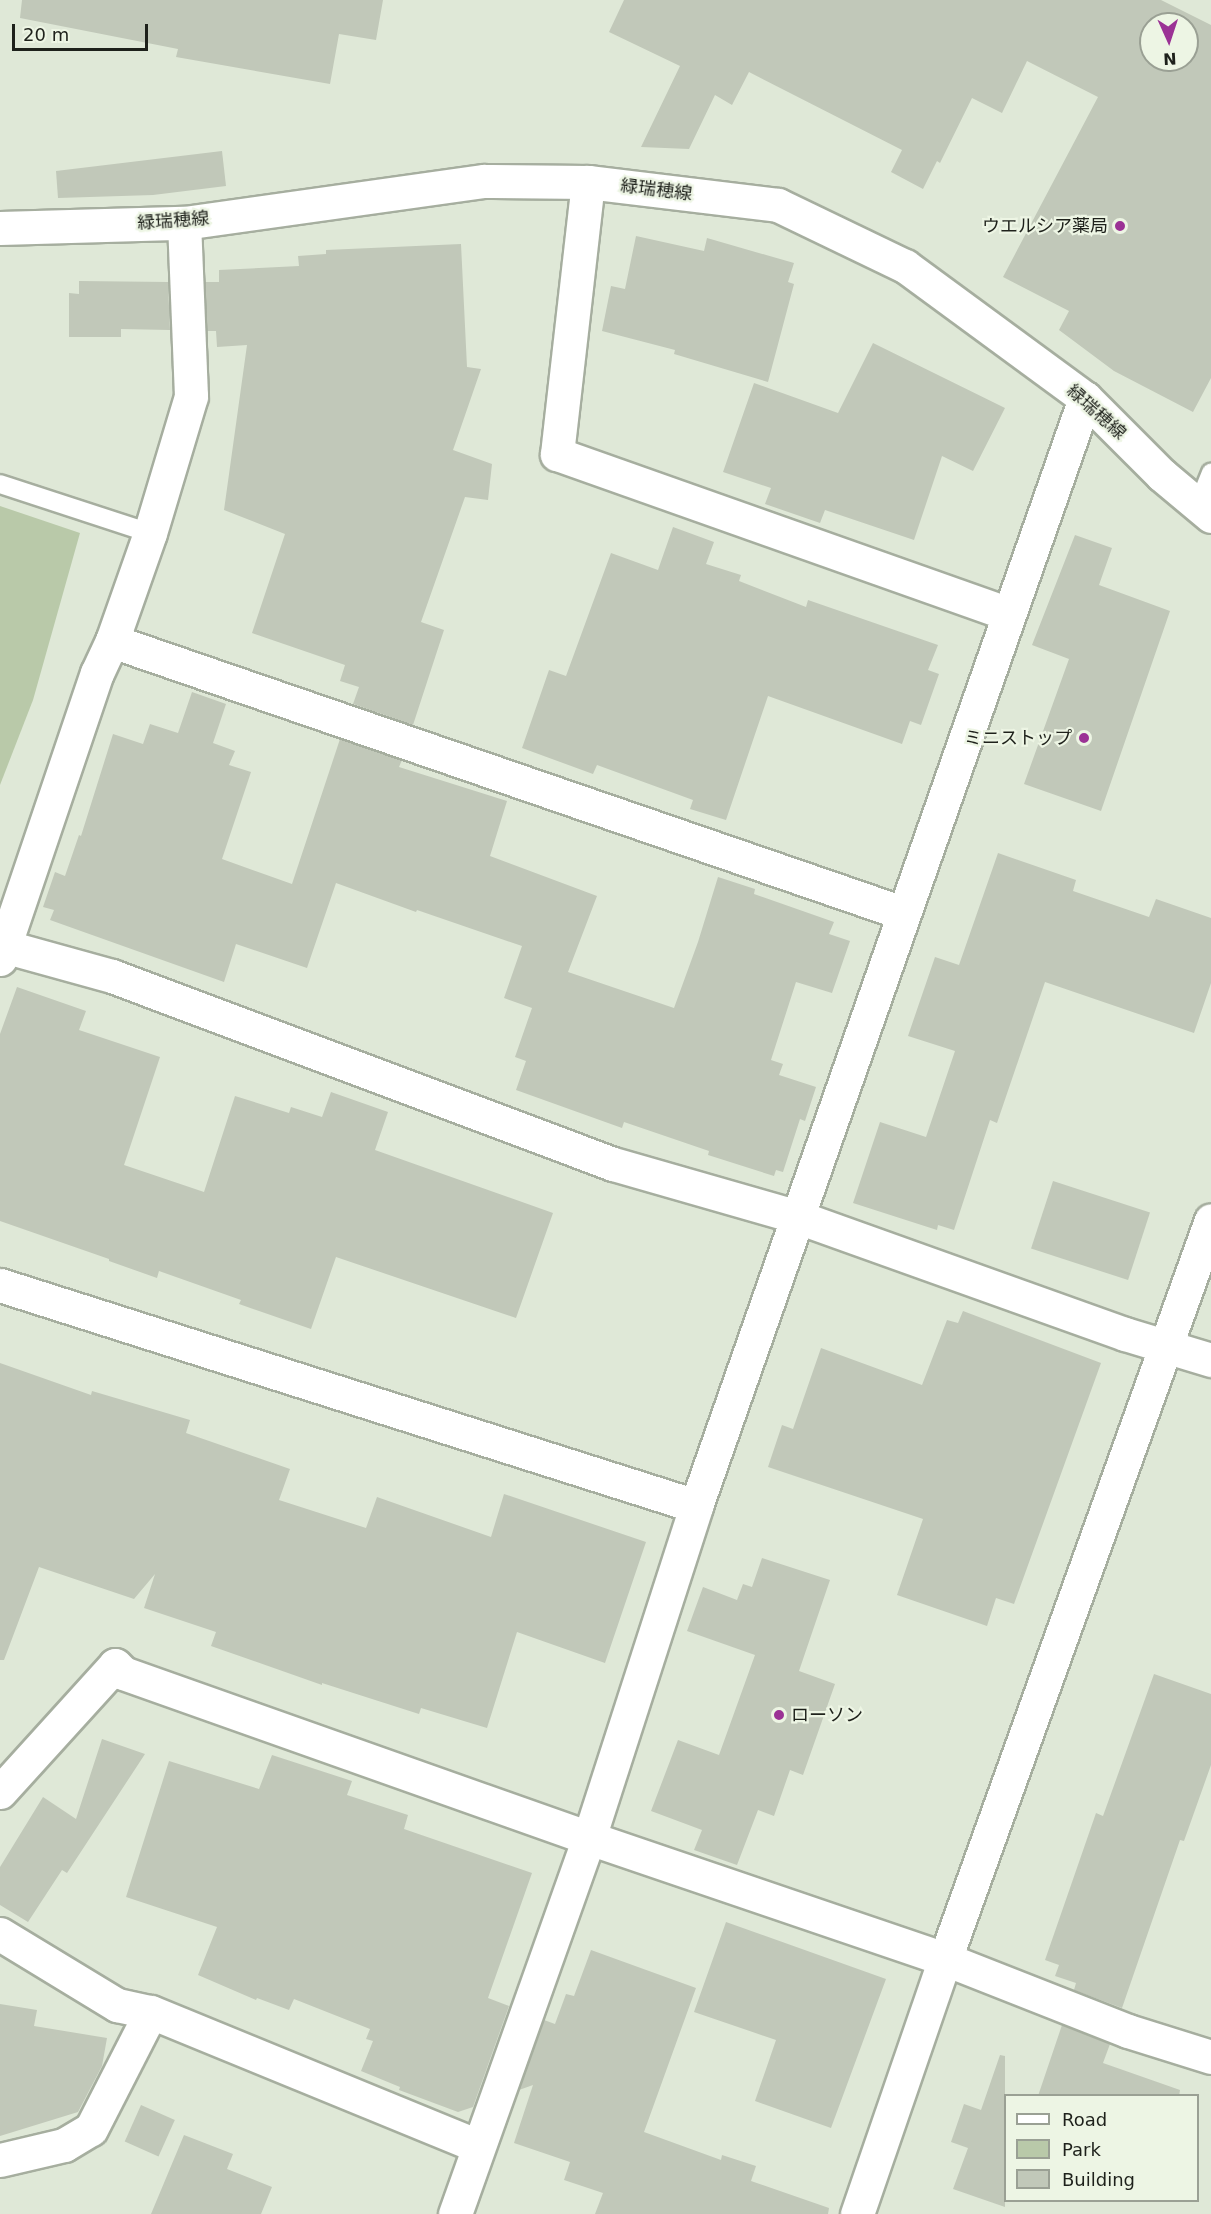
<!DOCTYPE html>
<html>
<head>
<meta charset="utf-8">
<style>
  body { margin:0 }
  #map { position:relative; width:1211px; height:2214px; overflow:hidden; background:#dfe8d7; font-family:"DejaVu Sans","Noto Sans JP",sans-serif }
  div>[style] { position:absolute }
  .green>* { inset:0; background:#b9c9a9 }
  .building>* { inset:0; background:#c1c8b9; transform-origin:0 0 }
  .roads { filter:drop-shadow(2px 0 #a6ae9f) drop-shadow(-2px 0 #a6ae9f) drop-shadow(0 2px #a6ae9f) drop-shadow(0 -2px #a6ae9f) }
  .lane>* { height:18px; margin:-9px; padding:0 9px; transform-origin:9px; border-radius:9px; background:#fff }
  .street>* { height:33px; margin:-16.5px; padding:0 16.5px; transform-origin:16.5px; border-radius:16.5px; background:#fff }
  .secondary>* { height:33px; margin:-16.5px; padding:0 16.5px; transform-origin:16.5px; border-radius:16.5px; background:#fff }
  .dots>* { width:16px; height:16px; translate:-50% -50%; box-sizing:border-box; border:3px solid #edf5e4; border-radius:50% }
  span { translate:-50% -50%; white-space:nowrap; text-align:center; line-height:1.15; -webkit-text-stroke:4.5px #edf5e4; paint-order:stroke }
  .street-label { font-size:18px; color:#1e211b }
  .poi-label { font-size:18px; color:#1e211b }
  .right { translate:-100% -50%; text-align:right }
  .left { translate:0 -50%; text-align:left }
  .legend { position:absolute; left:1004px; top:2094px; width:195px; height:108px; box-sizing:border-box; background:#edf5e4; border:2px solid #9aa094; margin:0; padding:8px 10px; list-style:none; font-size:18px; color:#1e211b }
  .legend li { display:flex; align-items:center; gap:12px; height:30px }
  .legend b { width:30px; border:2px solid #9aa094 }
  .north { position:absolute; left:1139px; top:12px; width:60px; height:60px; box-sizing:border-box; background:#edf5e4; border:2px solid #9aa094; border-radius:50%; rotate:177deg; font-size:16px; font-weight:700; line-height:24px; text-align:center; color:#1e211b }
  .north::after { content:''; display:block; margin:auto; width:21px; height:27px; background:#9b3295; clip-path:polygon(50% 0,100% 100%,50% 72%,0 100%) }
  .scale { position:absolute; left:12px; top:24px; width:136px; height:27px; box-sizing:border-box; border:3px solid #1e211b; border-top:0; padding-left:8px; font-size:18px; line-height:21px; white-space:nowrap; color:#1e211b; -webkit-text-stroke:4px #edf5e4; paint-order:stroke }
</style>
</head>
<body>
<div id="map">
  <div class="green">
    <div style="clip-path:polygon(0 506px,80px 533px,33px 700px,0 785px)"></div>
  </div>
  <div class="building">
    <div style="clip-path:polygon(22px 0,383px 0,376px 40px,339px 34px,330px 84px,176px 57px,178px 49px,20px 18px)"></div>
    <div style="clip-path:polygon(evenodd,624px 0,1161px 0,1211px 25px,1211px 378px,1193px 412px,1114px 371px,1059px 330px,1069px 311px,1003px 277px,1098px 97px,1027px 61px,1002px 113px,972px 98px,940px 163px,937px 161px,923px 189px,891px 172px,902px 150px,749px 72px,732px 105px,715px 95px,689px 149px,641px 147px,680px 66px,609px 32px,624px 0,1151px 24px,1187px 24px,1187px 60px,1151px 60px,1151px 24px)"></div>
    <div style="clip-path:polygon(222px 151px,226px 186px,153px 195px,58px 198px,56px 171px)"></div>
    <div style="clip-path:polygon(636px 236px,704px 251px,707px 238px,794px 263px,788px 282px,794px 284px,768px 382px,674px 354px,675px 350px,602px 331px,611px 286px,625px 289px)"></div>
    <div style="clip-path:polygon(461px 244px,467px 367px,481px 369px,453px 450px,492px 464px,488px 500px,465px 497px,421px 622px,444px 630px,413px 725px,353px 704px,359px 687px,340px 681px,345px 665px,252px 633px,285px 534px,224px 510px,247px 345px,217px 347px,216px 331px,207px 331px,205px 282px,219px 282px,219px 270px,299px 266px,298px 256px,326px 254px,326px 250px)"></div>
    <div style="clip-path:polygon(79px 281px,168px 282px,170px 330px,121px 329px,121px 337px,69px 337px,69px 293px,79px 294px)"></div>
    <div style="clip-path:polygon(873px 343px,1005px 408px,973px 471px,942px 456px,914px 540px,825px 510px,820px 523px,765px 504px,771px 488px,723px 472px,754px 383px,838px 413px)"></div>
    <div style="clip-path:polygon(673px 527px,714px 542px,706px 564px,741px 575px,739px 581px,806px 607px,808px 600px,938px 645px,928px 670px,939px 674px,921px 725px,910px 721px,902px 744px,768px 696px,726px 820px,690px 809px,693px 800px,597px 765px,593px 774px,522px 748px,549px 670px,566px 676px,611px 553px,658px 570px)"></div>
    <div style="clip-path:polygon(1075px 535px,1112px 548px,1099px 585px,1170px 611px,1101px 811px,1024px 784px,1069px 659px,1032px 645px)"></div>
    <div style="clip-path:polygon(192px 692px,226px 704px,213px 743px,235px 751px,229px 765px,251px 772px,222px 859px,292px 884px,340px 739px,402px 760px,399px 767px,507px 801px,490px 856px,597px 896px,568px 972px,674px 1008px,698px 942px,718px 877px,755px 889px,754px 894px,834px 922px,829px 934px,850px 941px,832px 993px,796px 982px,771px 1060px,783px 1064px,779px 1075px,816px 1087px,805px 1121px,800px 1119px,783px 1172px,776px 1170px,774px 1176px,708px 1155px,709px 1151px,624px 1122px,622px 1128px,516px 1090px,526px 1061px,515px 1057px,532px 1008px,504px 998px,522px 946px,417px 910px,416px 912px,336px 883px,307px 968px,236px 944px,224px 982px,50px 920px,54px 910px,43px 907px,55px 872px,65px 876px,79px 835px,81px 836px,113px 734px,143px 744px,150px 724px,178px 733px)"></div>
    <div style="clip-path:polygon(998px 853px,1076px 880px,1073px 891px,1149px 917px,1156px 899px,1211px 918px,1211px 983px,1194px 1033px,1045px 982px,997px 1123px,990px 1120px,954px 1230px,938px 1225px,937px 1230px,853px 1203px,880px 1122px,926px 1137px,955px 1051px,908px 1036px,935px 957px,959px 965px)"></div>
    <div style="clip-path:polygon(17px 987px,86px 1011px,79px 1030px,160px 1057px,124px 1165px,204px 1192px,235px 1096px,289px 1113px,291px 1107px,322px 1117px,331px 1092px,388px 1112px,375px 1150px,553px 1213px,516px 1318px,336px 1257px,311px 1329px,239px 1304px,241px 1300px,159px 1271px,157px 1278px,109px 1261px,109px 1259px,0 1221px,0 1034px)"></div>
    <div style="left:1053px;top:1181px;width:102px;height:71px;rotate:18deg"></div>
    <div style="clip-path:polygon(963px 1311px,1101px 1363px,1014px 1604px,996px 1598px,987px 1626px,897px 1595px,923px 1519px,768px 1467px,782px 1425px,793px 1429px,821px 1348px,922px 1385px,947px 1320px,958px 1323px)"></div>
    <div style="clip-path:polygon(0 1363px,91px 1395px,92px 1391px,190px 1420px,186px 1433px,290px 1469px,279px 1500px,366px 1528px,377px 1497px,491px 1537px,504px 1494px,646px 1542px,605px 1663px,517px 1632px,487px 1728px,421px 1708px,419px 1714px,322px 1683px,322px 1685px,211px 1646px,216px 1632px,144px 1608px,155px 1574px,134px 1599px,39px 1567px,4px 1660px,0 1660px)"></div>
    <div style="clip-path:polygon(762px 1558px,830px 1580px,799px 1671px,835px 1684px,803px 1775px,790px 1770px,774px 1816px,758px 1810px,737px 1865px,694px 1850px,702px 1830px,651px 1811px,678px 1740px,719px 1755px,755px 1655px,687px 1631px,703px 1587px,737px 1600px,743px 1584px,752px 1587px)"></div>
    <div style="clip-path:polygon(1154px 1674px,1211px 1694px,1211px 1765px,1184px 1841px,1180px 1840px,1122px 2008px,1074px 1990px,1076px 1983px,1055px 1976px,1059px 1965px,1045px 1960px,1096px 1813px,1103px 1816px)"></div>
    <div style="clip-path:polygon(102px 1739px,145px 1754px,67px 1873px,62px 1870px,28px 1922px,0 1905px,0 1867px,43px 1797px,76px 1819px)"></div>
    <div style="clip-path:polygon(272px 1755px,352px 1781px,347px 1795px,408px 1815px,404px 1829px,532px 1873px,488px 1998px,509px 2006px,473px 2107px,458px 2112px,399px 2090px,400px 2087px,361px 2071px,373px 2041px,366px 2039px,370px 2029px,294px 1999px,289px 2010px,257px 1998px,256px 2000px,198px 1975px,217px 1927px,126px 1897px,169px 1761px,259px 1789px)"></div>
    <div style="clip-path:polygon(726px 1922px,886px 1979px,831px 2128px,755px 2101px,776px 2040px,694px 2012px)"></div>
    <div style="clip-path:polygon(591px 1950px,696px 1988px,644px 2132px,721px 2160px,722px 2155px,756px 2166px,751px 2181px,829px 2208px,828px 2214px,595px 2214px,603px 2193px,564px 2180px,570px 2162px,514px 2143px,533px 2085px,519px 2090px,544px 2020px,555px 2024px,566px 1994px,574px 1996px)"></div>
    <div style="clip-path:polygon(0 2004px,37px 2010px,34px 2026px,107px 2038px,102px 2066px,78px 2112px,0 2136px)"></div>
    <div style="clip-path:polygon(1062px 2025px,1110px 2044px,1103px 2063px,1180px 2090px,1179px 2096px,1038px 2096px)"></div>
    <div style="clip-path:polygon(1000px 2055px,1005px 2056px,1005px 2207px,953px 2189px,968px 2148px,951px 2142px,964px 2104px,981px 2110px)"></div>
    <div style="left:141px;top:2105px;width:37px;height:40px;rotate:24deg"></div>
    <div style="clip-path:polygon(184px 2135px,233px 2154px,227px 2169px,272px 2187px,261px 2214px,151px 2214px)"></div>
  </div>
  <div class="roads">
    <div class="lane">
      <div style="left:0;top:484px;width:158px;rotate:18.1deg"></div>
      <div style="left:1198px;top:505px;width:35px;rotate:-68deg"></div>
    </div>
    <div class="street">
      <div style="left:588px;top:182px;width:274px;rotate:96.5deg"></div>
      <div style="left:557px;top:454px;width:479px;rotate:19.5deg"></div>
      <div style="left:112px;top:641px;width:836px;rotate:18.98deg"></div>
      <div style="left:0;top:945px;width:116px;rotate:15.5deg"></div>
      <div style="left:112px;top:976px;width:535px;rotate:20.57deg"></div>
      <div style="left:613px;top:1164px;width:192px;rotate:16deg"></div>
      <div style="left:798px;top:1217px;width:347px;rotate:19.7deg"></div>
      <div style="left:1125px;top:1334px;width:90px;rotate:16.8deg"></div>
      <div style="left:0;top:959px;width:302px;rotate:-71.3deg"></div>
      <div style="left:97px;top:673px;width:35px;rotate:-65deg"></div>
      <div style="left:112px;top:641px;width:114px;rotate:-70.6deg"></div>
      <div style="left:150px;top:533px;width:143px;rotate:-73.3deg"></div>
      <div style="left:191px;top:396px;width:173px;rotate:-92.3deg"></div>
      <div style="left:0;top:1285px;width:730px;rotate:17.62deg"></div>
      <div style="left:0;top:1792px;width:171px;rotate:-47.8deg"></div>
      <div style="left:115px;top:1665px;width:11px;rotate:45deg"></div>
      <div style="left:123px;top:1673px;width:494px;rotate:19.5deg"></div>
      <div style="left:589px;top:1838px;width:376px;rotate:18.8deg"></div>
      <div style="left:945px;top:1959px;width:197px;rotate:21.5deg"></div>
      <div style="left:1128px;top:2031px;width:87px;rotate:17.4deg"></div>
      <div style="left:0;top:1934px;width:137px;rotate:31.3deg"></div>
      <div style="left:117px;top:2005px;width:35px;rotate:12deg"></div>
      <div style="left:151px;top:2012px;width:352px;rotate:22.3deg"></div>
      <div style="left:0;top:2160px;width:66px;rotate:-13.2deg"></div>
      <div style="left:64px;top:2145px;width:31px;rotate:-31deg"></div>
      <div style="left:91px;top:2129px;width:131px;rotate:-62.9deg"></div>
      <div style="left:455px;top:2214px;width:399px;rotate:-70.4deg"></div>
      <div style="left:589px;top:1838px;width:349px;rotate:-72.1deg"></div>
      <div style="left:696px;top:1506px;width:1174px;rotate:-70.65deg"></div>
    </div>
    <div class="secondary">
      <div style="left:0;top:228px;width:184px;rotate:-1.6deg"></div>
      <div style="left:184px;top:223px;width:303px;rotate:-8deg"></div>
      <div style="left:484px;top:181px;width:104px;rotate:0.6deg"></div>
      <div style="left:588px;top:182px;width:191px;rotate:6.9deg"></div>
      <div style="left:778px;top:205px;width:141px;rotate:25.7deg"></div>
      <div style="left:905px;top:266px;width:223px;rotate:36.3deg"></div>
      <div style="left:1085px;top:398px;width:109px;rotate:45deg"></div>
      <div style="left:1162px;top:475px;width:64px;rotate:39.9deg"></div>
      <div style="left:857px;top:2214px;width:270px;rotate:-71deg"></div>
      <div style="left:945px;top:1959px;width:785px;rotate:-70.2deg"></div>
    </div>
  </div>
  <div class="dots">
    <div style="left:1120px;top:226px;background:#9b3295"></div>
    <div style="left:1084px;top:738px;background:#9b3295"></div>
    <div style="left:779px;top:1715px;background:#9b3295"></div>
  </div>
  <div class="street-label">
    <span style="left:656px;top:190px;rotate:7deg">緑瑞穂線</span>
    <span style="left:173px;top:221px;rotate:-4deg">緑瑞穂線</span>
    <span style="left:1096px;top:412px;rotate:42deg">緑瑞穂線</span>
  </div>
  <div class="poi-label">
    <span class="right" style="left:1108px;top:226px">ウエルシア薬局</span>
    <span class="right" style="left:1072px;top:738px">ミニストップ</span>
    <span class="left" style="left:791px;top:1715px">ローソン</span>
  </div>
  <ul class="legend">
  <li><b style="height:8px;background:#fff"></b>Road</li>
  <li><b style="height:16px;background:#b9c9a9"></b>Park</li>
  <li><b style="height:16px;background:#c1c8b9"></b>Building</li>
  </ul>
  <div class="north">N</div>
  <div class="scale">20 m</div>
</div>
</body>
</html>
